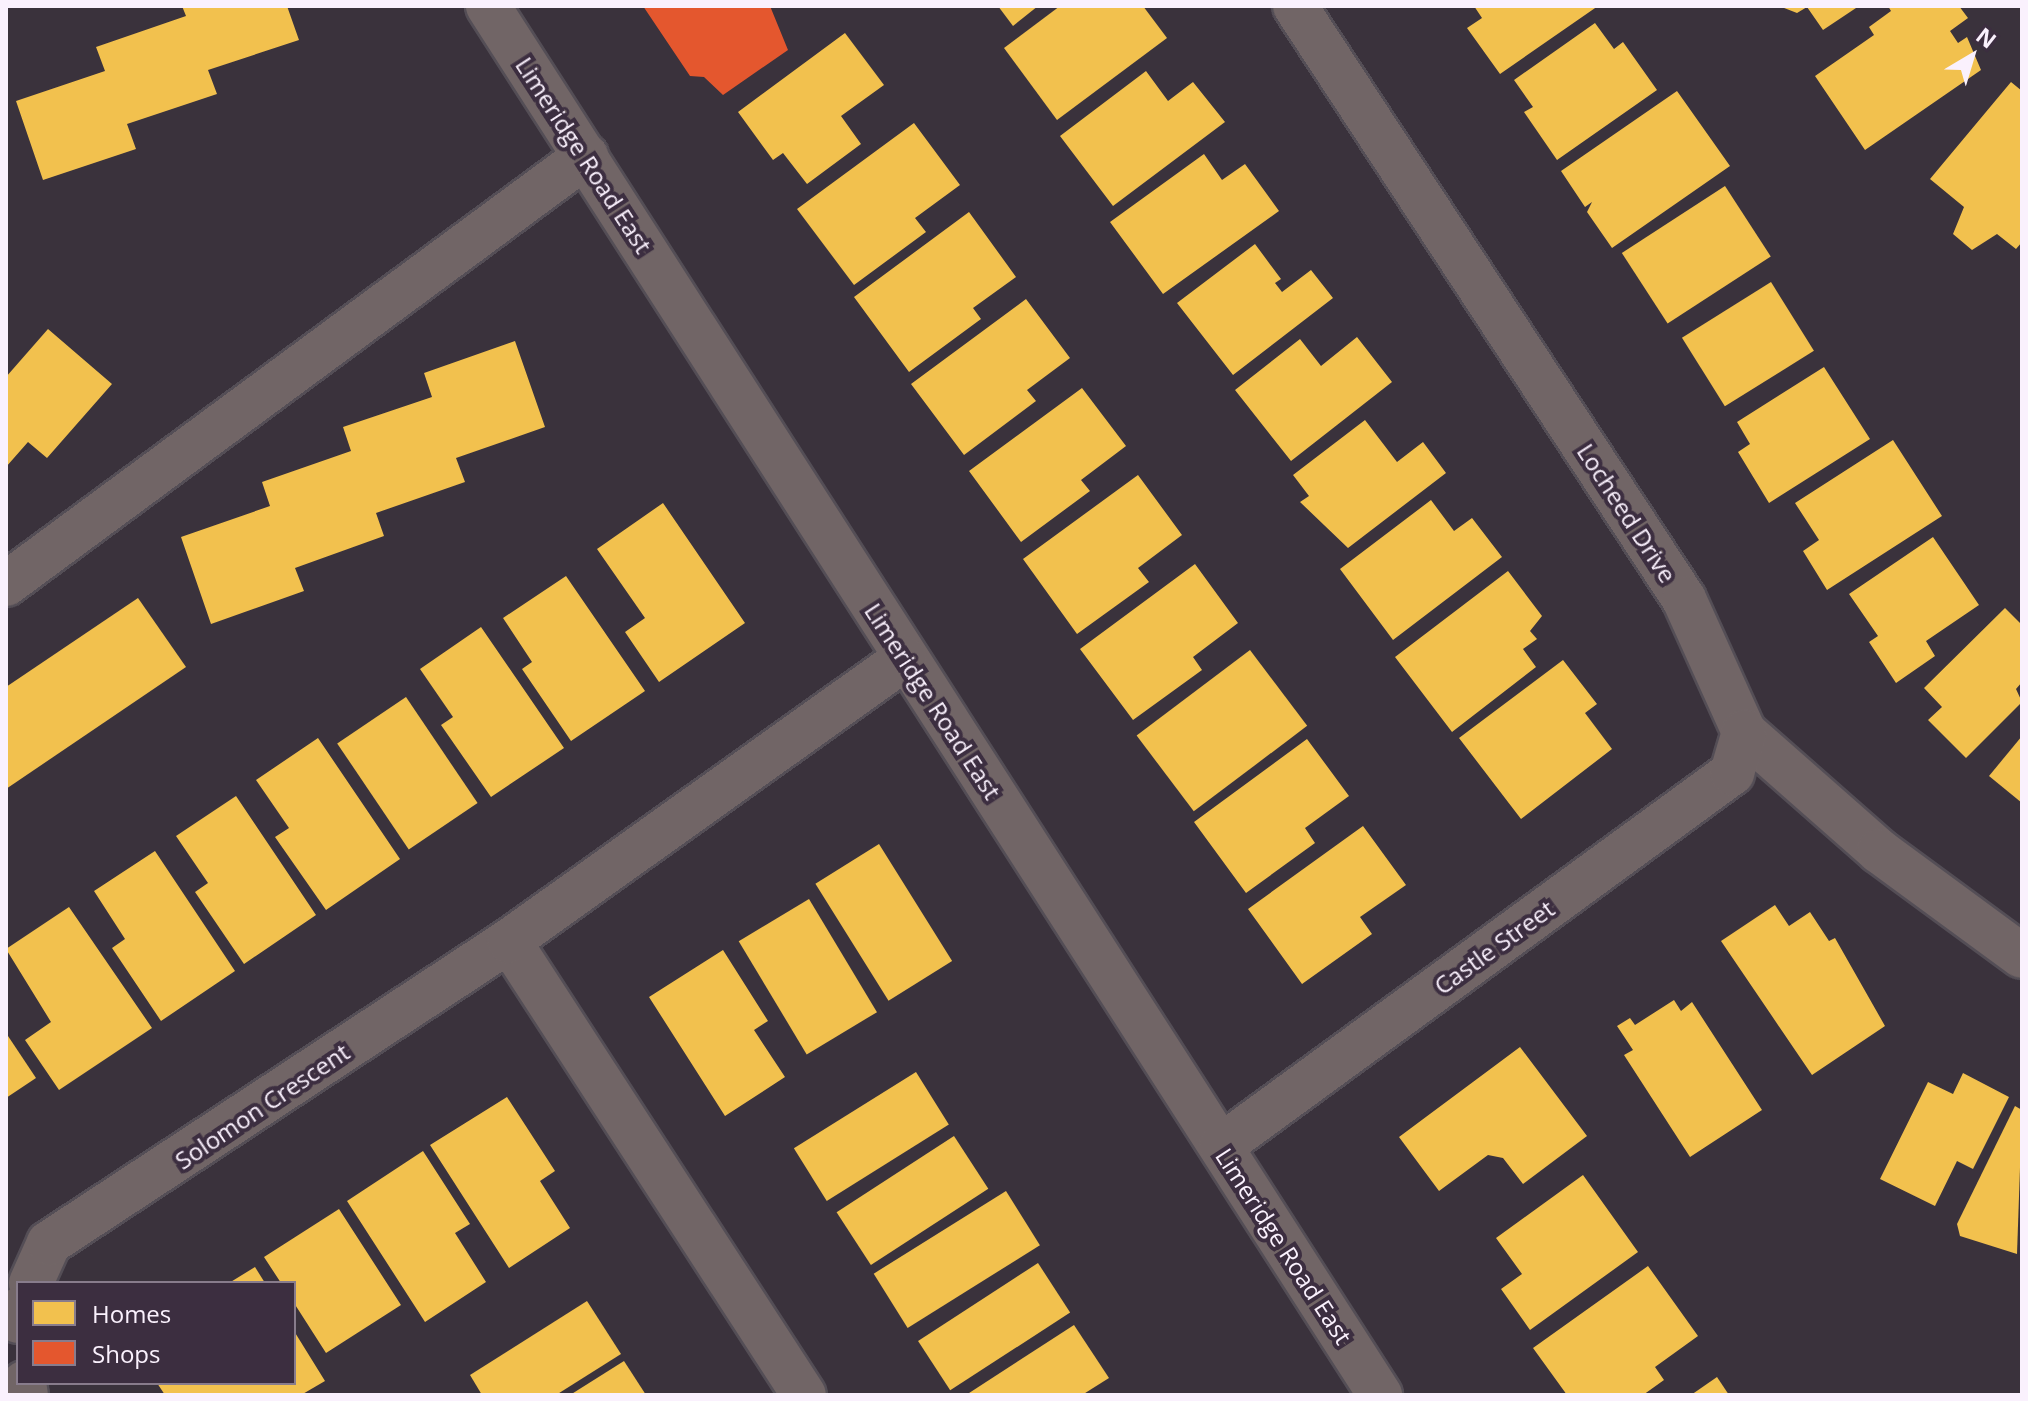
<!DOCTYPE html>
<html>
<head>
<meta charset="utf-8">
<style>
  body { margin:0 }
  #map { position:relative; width:2028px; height:1401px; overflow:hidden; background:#3a323c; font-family:"Open Sans",sans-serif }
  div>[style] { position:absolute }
  .homes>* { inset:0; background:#f2c14e; transform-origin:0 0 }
  .shops>* { inset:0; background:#e4572e }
  .roads { filter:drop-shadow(2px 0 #544e56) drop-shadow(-2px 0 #544e56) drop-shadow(0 2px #544e56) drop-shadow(0 -2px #544e56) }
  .minor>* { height:44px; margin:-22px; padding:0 22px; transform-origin:22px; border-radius:22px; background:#716566 }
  span { translate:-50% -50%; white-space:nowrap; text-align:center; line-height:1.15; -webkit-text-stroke:8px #3c2e40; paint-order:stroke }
  .street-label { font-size:24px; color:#faf1fd }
  .frame { position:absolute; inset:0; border:8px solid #faf1fd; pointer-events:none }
  .legend { position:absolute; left:16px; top:1281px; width:280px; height:104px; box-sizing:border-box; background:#3c2e40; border:2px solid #887c8c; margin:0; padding:10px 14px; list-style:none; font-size:24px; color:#faf1fd }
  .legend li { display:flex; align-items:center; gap:16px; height:40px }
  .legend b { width:40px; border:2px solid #887c8c }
  .north { position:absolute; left:1932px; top:16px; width:80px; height:80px; -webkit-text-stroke:6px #3c2e40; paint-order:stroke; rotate:38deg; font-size:22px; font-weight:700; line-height:32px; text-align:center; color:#faf1fd }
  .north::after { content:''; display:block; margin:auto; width:28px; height:36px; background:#faf1fd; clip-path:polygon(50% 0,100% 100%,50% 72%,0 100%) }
</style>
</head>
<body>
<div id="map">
  <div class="homes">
    <div style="clip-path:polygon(182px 6px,287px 6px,299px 40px,208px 70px,217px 94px,127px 124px,136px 149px,43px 180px,16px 101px,105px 71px,96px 47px,186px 16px)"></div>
    <div style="clip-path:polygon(998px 6px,1038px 6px,1013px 26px)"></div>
    <div style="clip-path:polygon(1060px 6px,1143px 6px,1167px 38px,1057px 120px,1004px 48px)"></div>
    <div style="clip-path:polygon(1474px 6px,1598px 6px,1500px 74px,1467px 28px,1482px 18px)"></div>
    <div style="clip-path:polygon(1779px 6px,1859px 6px,1823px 30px,1807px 7px,1797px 13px)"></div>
    <div style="clip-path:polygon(1888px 6px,1959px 6px,1968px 18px,1950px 31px,1958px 43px,1967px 37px,1981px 70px,1865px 150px,1815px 76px,1874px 35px,1869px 27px,1891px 11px)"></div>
    <div style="clip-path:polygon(1595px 23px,1614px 49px,1623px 42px,1657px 90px,1557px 160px,1524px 112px,1533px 107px,1514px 80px)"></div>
    <div style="clip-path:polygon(845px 33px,884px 85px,841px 116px,861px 144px,807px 184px,783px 153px,773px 160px,738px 112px)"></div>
    <div style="clip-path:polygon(1146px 71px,1168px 101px,1193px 82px,1225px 122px,1113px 206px,1060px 136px)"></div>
    <div style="clip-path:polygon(2011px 82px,2022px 91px,2022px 242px,2016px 249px,1997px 234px,1972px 250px,1953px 234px,1964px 207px,1930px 179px)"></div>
    <div style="clip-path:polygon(1677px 91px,1730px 166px,1612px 248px,1587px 212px,1592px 202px,1585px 207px,1561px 171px)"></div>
    <div style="clip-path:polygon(914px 123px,960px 185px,915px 218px,926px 232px,854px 285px,797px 209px)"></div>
    <div style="clip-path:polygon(1204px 154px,1222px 180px,1245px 164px,1279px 211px,1163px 294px,1110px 222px)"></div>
    <div style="left:1725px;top:186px;width:84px;height:123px;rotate:57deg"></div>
    <div style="clip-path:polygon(969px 212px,1016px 277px,973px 308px,981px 319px,909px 372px,854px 297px)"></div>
    <div style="clip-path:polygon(1255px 244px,1281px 279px,1275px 283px,1282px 292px,1311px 270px,1333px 298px,1233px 375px,1177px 303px)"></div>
    <div style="left:1771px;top:282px;width:81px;height:105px;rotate:58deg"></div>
    <div style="clip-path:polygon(1026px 299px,1070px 358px,1027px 390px,1036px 401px,964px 455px,911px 384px)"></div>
    <div style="clip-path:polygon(48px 329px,112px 384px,47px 458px,28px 442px,6px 467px,6px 377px)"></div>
    <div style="clip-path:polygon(1357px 337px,1392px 382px,1291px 461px,1235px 390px,1300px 339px,1321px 366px)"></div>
    <div style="clip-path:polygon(515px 341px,545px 427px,456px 458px,465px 482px,376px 513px,384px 536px,295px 568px,304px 591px,211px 624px,181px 537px,270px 506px,262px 482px,351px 451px,343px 427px,432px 397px,424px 373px)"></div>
    <div style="clip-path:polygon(1824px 367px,1870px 439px,1769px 503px,1738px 452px,1750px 444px,1737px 422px)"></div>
    <div style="clip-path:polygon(1082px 388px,1126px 446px,1081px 480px,1090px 491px,1021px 542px,969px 471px)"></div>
    <div style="clip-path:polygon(1365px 420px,1397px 462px,1423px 442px,1446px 473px,1348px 548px,1300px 502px,1309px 496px,1293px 475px)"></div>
    <div style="clip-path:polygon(1893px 440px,1942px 516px,1827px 590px,1803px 551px,1819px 540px,1795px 503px)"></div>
    <div style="clip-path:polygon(1138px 475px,1182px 535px,1138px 568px,1149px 582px,1077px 634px,1023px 559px)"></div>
    <div style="clip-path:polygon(1431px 500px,1454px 531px,1472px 518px,1502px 557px,1393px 640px,1340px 569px)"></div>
    <div style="clip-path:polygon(663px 503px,745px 623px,659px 682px,625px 632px,645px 618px,597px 549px)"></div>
    <div style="clip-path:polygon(1933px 537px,1979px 605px,1926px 641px,1935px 656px,1896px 683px,1869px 642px,1878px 636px,1849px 594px)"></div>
    <div style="clip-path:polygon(1195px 564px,1238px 623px,1193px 657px,1202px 670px,1133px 720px,1080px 649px)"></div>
    <div style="clip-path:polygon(1508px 571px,1542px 616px,1530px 631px,1537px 639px,1523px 649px,1536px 667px,1452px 732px,1395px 657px)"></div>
    <div style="clip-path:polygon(566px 576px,645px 691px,571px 741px,522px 669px,532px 662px,503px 618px)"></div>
    <div style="clip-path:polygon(138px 598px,186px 667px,6px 789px,6px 687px)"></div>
    <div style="clip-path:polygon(2005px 608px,2022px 625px,2022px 682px,2016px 689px,2022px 702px,1966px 758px,1928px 720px,1942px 707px,1924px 688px)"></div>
    <div style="clip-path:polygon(481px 627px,564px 748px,491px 797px,441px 725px,453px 717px,420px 669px)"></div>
    <div style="left:1250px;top:650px;width:95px;height:142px;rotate:53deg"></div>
    <div style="clip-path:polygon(1563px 660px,1597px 704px,1585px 713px,1612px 749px,1521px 819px,1459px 738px)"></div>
    <div style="left:406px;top:697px;width:128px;height:83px;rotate:56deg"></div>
    <div style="clip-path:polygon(2022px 736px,2022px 803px,1989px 776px)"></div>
    <div style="clip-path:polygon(318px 738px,400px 859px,326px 910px,275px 837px,289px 828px,256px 780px)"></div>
    <div style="clip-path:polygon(1307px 739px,1349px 796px,1305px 828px,1315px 843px,1246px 893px,1194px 822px)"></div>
    <div style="clip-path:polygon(236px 796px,316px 915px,244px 964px,195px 892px,208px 883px,176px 836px)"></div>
    <div style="clip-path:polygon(1363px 826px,1406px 885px,1360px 917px,1372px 934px,1302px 984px,1248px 909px)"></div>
    <div style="left:879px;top:844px;width:138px;height:75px;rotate:58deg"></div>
    <div style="clip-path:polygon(155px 851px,235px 971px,161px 1021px,112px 948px,125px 939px,94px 891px)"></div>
    <div style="left:809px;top:899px;width:132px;height:82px;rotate:59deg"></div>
    <div style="clip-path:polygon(1775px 905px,1789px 926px,1810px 912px,1829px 941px,1835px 938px,1885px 1026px,1812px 1075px,1721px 941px)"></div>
    <div style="clip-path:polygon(69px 907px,152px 1028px,59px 1090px,25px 1040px,51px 1022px,6px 949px)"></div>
    <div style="clip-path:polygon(723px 950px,768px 1021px,754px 1030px,785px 1077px,725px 1116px,649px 997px)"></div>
    <div style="clip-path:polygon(1674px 1000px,1681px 1011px,1692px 1002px,1762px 1110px,1690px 1157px,1624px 1055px,1633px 1050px,1617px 1026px,1630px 1018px,1635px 1025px)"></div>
    <div style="clip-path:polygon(6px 1033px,36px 1078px,6px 1098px)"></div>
    <div style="clip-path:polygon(1520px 1047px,1587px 1136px,1523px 1184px,1503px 1158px,1488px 1155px,1439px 1191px,1399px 1137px)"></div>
    <div style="left:916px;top:1072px;width:62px;height:144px;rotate:58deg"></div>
    <div style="clip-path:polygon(1963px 1073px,2009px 1097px,1973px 1169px,1957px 1161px,1935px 1206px,1880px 1179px,1928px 1082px,1953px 1094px)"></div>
    <div style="clip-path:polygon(507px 1097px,555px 1171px,540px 1181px,570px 1228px,509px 1268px,430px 1145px)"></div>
    <div style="clip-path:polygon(2015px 1106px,2022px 1110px,2017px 1254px,1960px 1236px,1957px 1224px)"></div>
    <div style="left:954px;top:1136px;width:63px;height:140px;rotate:57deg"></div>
    <div style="clip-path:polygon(423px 1151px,470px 1224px,455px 1233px,486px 1282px,425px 1322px,347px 1201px)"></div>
    <div style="clip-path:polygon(1583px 1175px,1638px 1252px,1530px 1330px,1501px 1289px,1522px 1274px,1496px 1238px)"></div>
    <div style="left:1006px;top:1191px;width:64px;height:156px;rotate:58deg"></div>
    <div style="clip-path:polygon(339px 1209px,401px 1305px,326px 1353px,294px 1303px,294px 1283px,281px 1283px,264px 1257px)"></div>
    <div style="left:1038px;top:1263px;width:59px;height:143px;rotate:57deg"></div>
    <div style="clip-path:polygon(1648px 1266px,1698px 1336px,1655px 1367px,1664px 1380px,1643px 1395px,1567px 1395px,1533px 1348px)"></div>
    <div style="clip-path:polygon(255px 1267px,265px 1283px,229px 1283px)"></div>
    <div style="clip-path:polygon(587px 1301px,621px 1354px,556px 1395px,482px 1395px,470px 1375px)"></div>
    <div style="clip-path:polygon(1074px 1325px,1109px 1378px,1082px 1395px,966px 1395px)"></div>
    <div style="clip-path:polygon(294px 1331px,325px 1381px,301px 1395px,165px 1395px,157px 1383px,294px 1383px)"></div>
    <div style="clip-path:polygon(624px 1361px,646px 1395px,570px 1395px)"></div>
    <div style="clip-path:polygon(1717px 1377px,1729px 1395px,1691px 1395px)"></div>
  </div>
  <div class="shops">
    <div style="clip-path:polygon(643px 6px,770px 6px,788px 50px,723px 95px,704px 77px,690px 76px)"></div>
  </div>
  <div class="roads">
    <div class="minor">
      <div style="left:488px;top:6px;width:1651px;rotate:57.29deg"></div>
      <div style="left:1295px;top:6px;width:709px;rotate:56.74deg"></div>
      <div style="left:1684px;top:599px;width:146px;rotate:65.7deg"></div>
      <div style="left:1744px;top:732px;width:180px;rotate:41.4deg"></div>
      <div style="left:1879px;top:851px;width:177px;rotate:36.3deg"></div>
      <div style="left:6px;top:584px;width:721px;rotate:-36.42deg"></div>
      <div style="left:509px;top:941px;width:541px;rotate:56.99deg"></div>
      <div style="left:1221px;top:1146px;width:633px;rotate:-36.13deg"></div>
      <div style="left:1732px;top:773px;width:43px;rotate:-73.7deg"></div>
      <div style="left:31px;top:1283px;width:44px;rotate:-65.8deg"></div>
      <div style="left:49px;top:1243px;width:550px;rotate:-33.29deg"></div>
      <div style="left:509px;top:941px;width:486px;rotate:-35.5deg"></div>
      <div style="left:18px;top:1310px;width:11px;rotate:90deg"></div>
      <div style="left:24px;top:1383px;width:12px;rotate:81deg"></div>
    </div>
  </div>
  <div class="street-label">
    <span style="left:584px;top:155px;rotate:57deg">Limeridge Road East</span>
    <span style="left:1627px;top:513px;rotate:57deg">Locheed Drive</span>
    <span style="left:933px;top:701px;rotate:57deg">Limeridge Road East</span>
    <span style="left:1494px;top:947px;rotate:-36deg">Castle Street</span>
    <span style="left:262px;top:1106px;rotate:-34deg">Solomon Crescent</span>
    <span style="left:1284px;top:1246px;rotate:57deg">Limeridge Road East</span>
  </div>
  <div class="frame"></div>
  <ul class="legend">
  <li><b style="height:22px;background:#f2c14e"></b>Homes</li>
  <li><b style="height:22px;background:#e4572e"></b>Shops</li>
  </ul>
  <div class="north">N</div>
</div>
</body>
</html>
